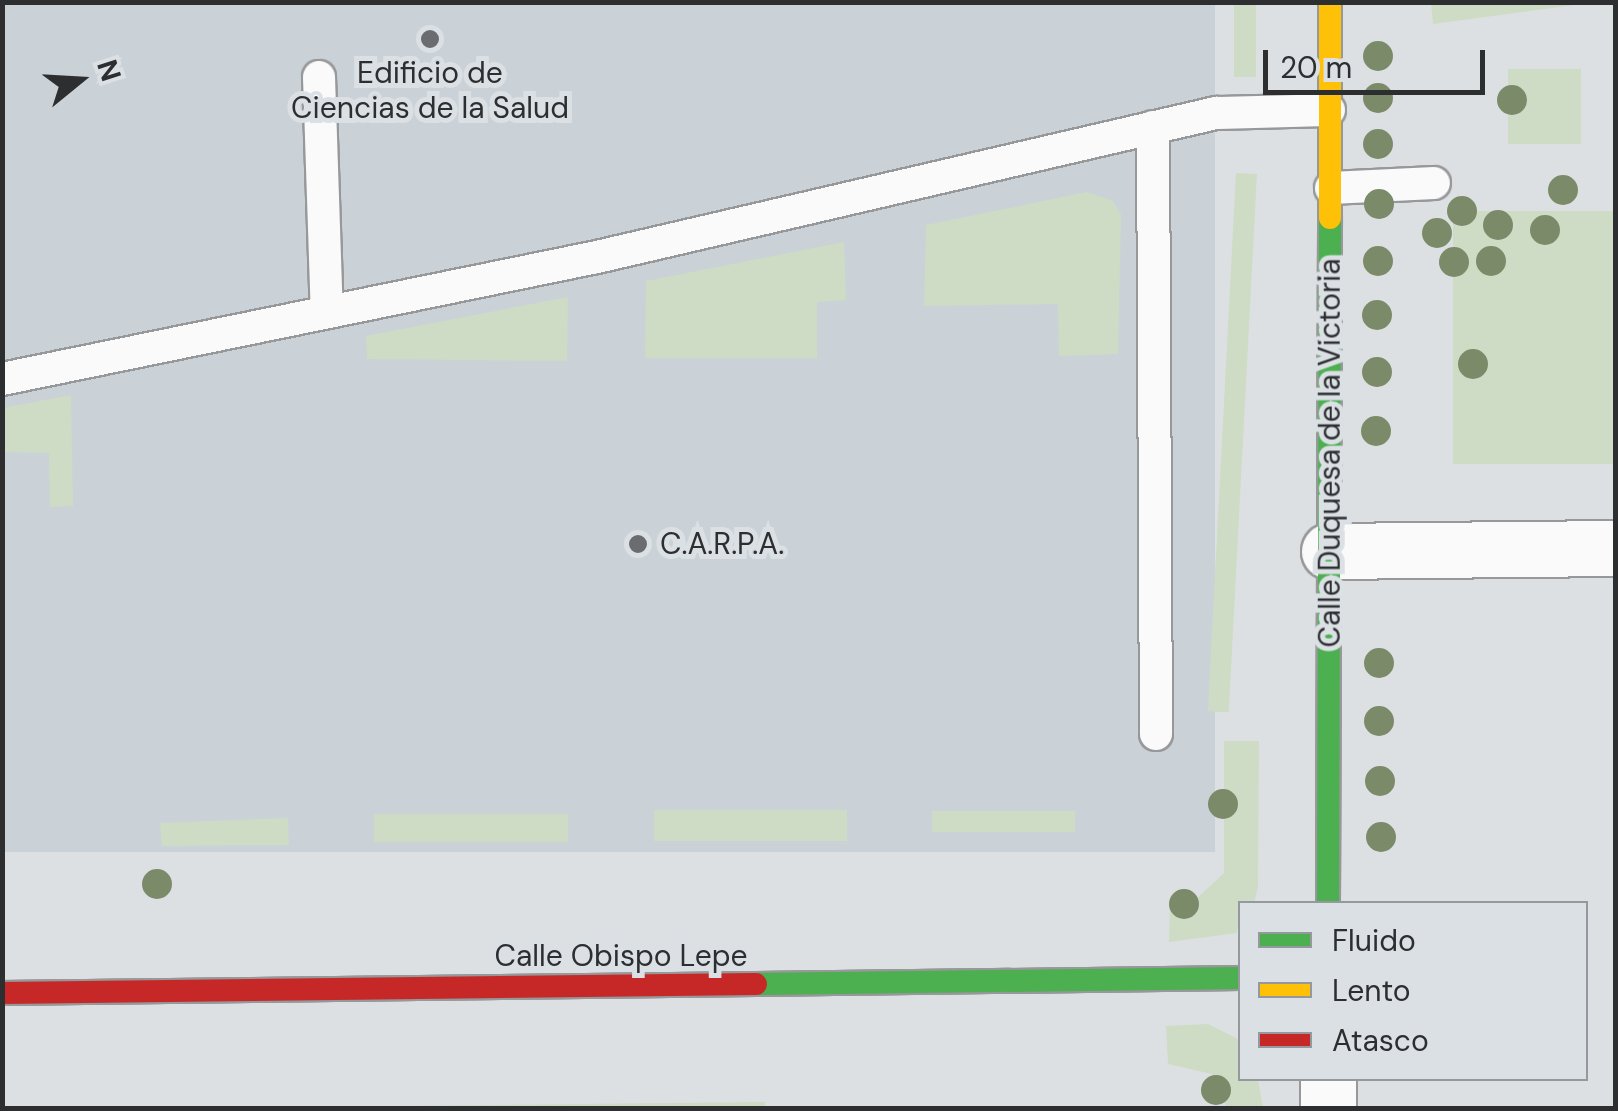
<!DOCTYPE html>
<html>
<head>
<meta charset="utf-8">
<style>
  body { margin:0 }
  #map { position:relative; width:1618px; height:1111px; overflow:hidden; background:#dde0e3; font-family:"DM Sans",sans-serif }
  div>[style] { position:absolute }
  .built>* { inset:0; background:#cad2d8; transform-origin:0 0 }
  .green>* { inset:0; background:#cedbc5; transform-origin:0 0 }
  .roads { filter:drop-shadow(2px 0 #97989a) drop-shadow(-2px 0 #97989a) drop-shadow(0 2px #97989a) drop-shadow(0 -2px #97989a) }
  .lane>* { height:32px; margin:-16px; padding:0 16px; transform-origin:16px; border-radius:16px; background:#fafafb }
  .street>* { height:55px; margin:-27.5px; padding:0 27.5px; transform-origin:27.5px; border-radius:27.5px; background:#fafafb }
  .fast>* { height:22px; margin:-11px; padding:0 11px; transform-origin:11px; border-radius:11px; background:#4caf50 }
  .slow>* { height:22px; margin:-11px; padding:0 11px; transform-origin:11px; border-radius:11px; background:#ffc107 }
  .jam>* { height:22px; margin:-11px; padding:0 11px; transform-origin:11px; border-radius:11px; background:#c62828 }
  .trees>* { width:30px; height:30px; margin:-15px; border-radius:50%; background:#7b8a69 }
  .dots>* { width:28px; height:28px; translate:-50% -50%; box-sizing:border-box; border:5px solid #dbe0e5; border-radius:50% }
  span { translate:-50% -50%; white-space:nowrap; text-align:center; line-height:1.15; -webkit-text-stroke:10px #dbe0e5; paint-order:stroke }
  .poi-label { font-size:30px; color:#2d2e30 }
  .left { translate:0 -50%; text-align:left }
  .street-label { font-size:30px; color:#2d2e30 }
  .frame { position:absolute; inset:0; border:5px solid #2d2e30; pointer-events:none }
  .legend { position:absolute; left:1238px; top:901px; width:350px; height:180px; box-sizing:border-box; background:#dbe0e5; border:2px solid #95999d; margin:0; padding:12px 18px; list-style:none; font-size:30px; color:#2d2e30 }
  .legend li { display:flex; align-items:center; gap:20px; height:50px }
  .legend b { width:50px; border:2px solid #95999d }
  .north { position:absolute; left:30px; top:30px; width:100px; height:100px; -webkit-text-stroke:8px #dbe0e5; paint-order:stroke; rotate:72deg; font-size:28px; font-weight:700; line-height:40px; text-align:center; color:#2d2e30 }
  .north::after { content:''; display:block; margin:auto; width:35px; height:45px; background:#2d2e30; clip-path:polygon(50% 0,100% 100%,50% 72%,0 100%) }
  .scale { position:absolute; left:1263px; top:50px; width:222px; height:45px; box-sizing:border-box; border:5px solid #2d2e30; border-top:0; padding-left:12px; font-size:30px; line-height:35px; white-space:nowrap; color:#2d2e30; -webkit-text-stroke:8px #dbe0e5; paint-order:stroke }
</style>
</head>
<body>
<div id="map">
  <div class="built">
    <div style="left:2px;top:3px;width:1213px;height:849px"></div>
  </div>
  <div class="green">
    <div style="left:1234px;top:3px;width:22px;height:74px"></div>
    <div style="clip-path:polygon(1431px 3px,1431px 2px,1590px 3px,1433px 24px)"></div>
    <div style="left:1508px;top:69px;width:73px;height:75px"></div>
    <div style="left:1236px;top:173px;width:21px;height:539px;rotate:3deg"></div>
    <div style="clip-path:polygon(1087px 192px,1113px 201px,1121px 215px,1118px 354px,1059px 356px,1058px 304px,924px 306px,926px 225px)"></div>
    <div style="left:1453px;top:211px;width:162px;height:253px"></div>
    <div style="clip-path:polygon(844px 242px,846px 300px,817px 302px,817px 358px,645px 358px,646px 281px)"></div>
    <div style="clip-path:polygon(568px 297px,567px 361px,367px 359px,366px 336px)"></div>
    <div style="clip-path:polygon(71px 395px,73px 506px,50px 507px,49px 453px,3px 452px,3px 408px)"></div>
    <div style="clip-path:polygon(1224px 741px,1259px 741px,1258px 887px,1254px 903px,1240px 904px,1237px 933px,1169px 942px,1170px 904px,1192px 903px,1224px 873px)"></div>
    <div style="left:847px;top:810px;width:31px;height:193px;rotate:90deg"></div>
    <div style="left:1075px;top:811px;width:21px;height:143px;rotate:90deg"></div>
    <div style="left:568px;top:814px;width:28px;height:194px;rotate:90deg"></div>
    <div style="clip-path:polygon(288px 818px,289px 845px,162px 846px,160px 823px)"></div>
    <div style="clip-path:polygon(1208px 1024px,1240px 1040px,1240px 1078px,1258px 1079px,1263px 1108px,1227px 1108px,1212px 1074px,1168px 1064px,1166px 1026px)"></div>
    <div style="clip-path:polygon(765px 1102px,765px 1108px,218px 1108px)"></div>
  </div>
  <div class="roads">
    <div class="lane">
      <div style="left:319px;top:77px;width:235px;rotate:88.1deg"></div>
      <div style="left:1153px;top:127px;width:607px;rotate:89.72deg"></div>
      <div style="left:1331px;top:188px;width:103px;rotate:-2.8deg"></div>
      <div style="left:2px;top:379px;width:607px;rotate:-11.59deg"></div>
      <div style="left:597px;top:257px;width:636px;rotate:-13.1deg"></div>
      <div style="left:1216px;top:113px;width:113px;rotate:-1.5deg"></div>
    </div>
    <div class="street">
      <div style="left:1329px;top:551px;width:287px;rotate:-0.6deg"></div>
      <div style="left:1328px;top:1078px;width:30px;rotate:90deg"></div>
    </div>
    <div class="fast">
      <div style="left:1328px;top:904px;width:686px;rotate:-89.83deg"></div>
      <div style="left:756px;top:984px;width:484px;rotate:-0.7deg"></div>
    </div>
    <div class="slow">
      <div style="left:1330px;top:218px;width:216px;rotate:-90deg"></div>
    </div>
    <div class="jam">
      <div style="left:2px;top:993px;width:754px;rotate:-0.68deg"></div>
    </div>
  </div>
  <div class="trees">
    <div style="left:1378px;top:56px"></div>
    <div style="left:1378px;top:98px"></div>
    <div style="left:1512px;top:100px"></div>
    <div style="left:1378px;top:144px"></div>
    <div style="left:1563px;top:190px"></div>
    <div style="left:1379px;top:204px"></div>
    <div style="left:1462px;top:211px"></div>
    <div style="left:1498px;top:225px"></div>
    <div style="left:1545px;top:230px"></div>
    <div style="left:1437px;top:233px"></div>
    <div style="left:1378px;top:261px"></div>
    <div style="left:1491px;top:261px"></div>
    <div style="left:1454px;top:262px"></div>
    <div style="left:1377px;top:315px"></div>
    <div style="left:1473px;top:364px"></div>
    <div style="left:1377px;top:372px"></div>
    <div style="left:1376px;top:431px"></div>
    <div style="left:1379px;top:663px"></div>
    <div style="left:1379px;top:721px"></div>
    <div style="left:1380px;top:781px"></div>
    <div style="left:1223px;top:804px"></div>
    <div style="left:1381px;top:837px"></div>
    <div style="left:157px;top:884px"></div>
    <div style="left:1184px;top:904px"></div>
    <div style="left:1216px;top:1090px"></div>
  </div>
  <div class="dots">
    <div style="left:430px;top:39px;background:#6b6c6f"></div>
    <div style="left:638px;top:544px;background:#6b6c6f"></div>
  </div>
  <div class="poi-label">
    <span style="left:430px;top:90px">Edificio de<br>Ciencias de la Salud</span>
    <span class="left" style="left:660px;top:544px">C.A.R.P.A.</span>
  </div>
  <div class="street-label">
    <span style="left:1330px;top:453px;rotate:-90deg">Calle Duquesa de la Victoria</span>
    <span style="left:621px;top:956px">Calle Obispo Lepe</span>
  </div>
  <div class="frame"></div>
  <ul class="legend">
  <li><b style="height:12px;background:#4caf50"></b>Fluido</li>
  <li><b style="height:12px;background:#ffc107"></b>Lento</li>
  <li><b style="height:12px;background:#c62828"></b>Atasco</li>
  </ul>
  <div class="north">N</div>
  <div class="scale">20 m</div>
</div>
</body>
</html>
